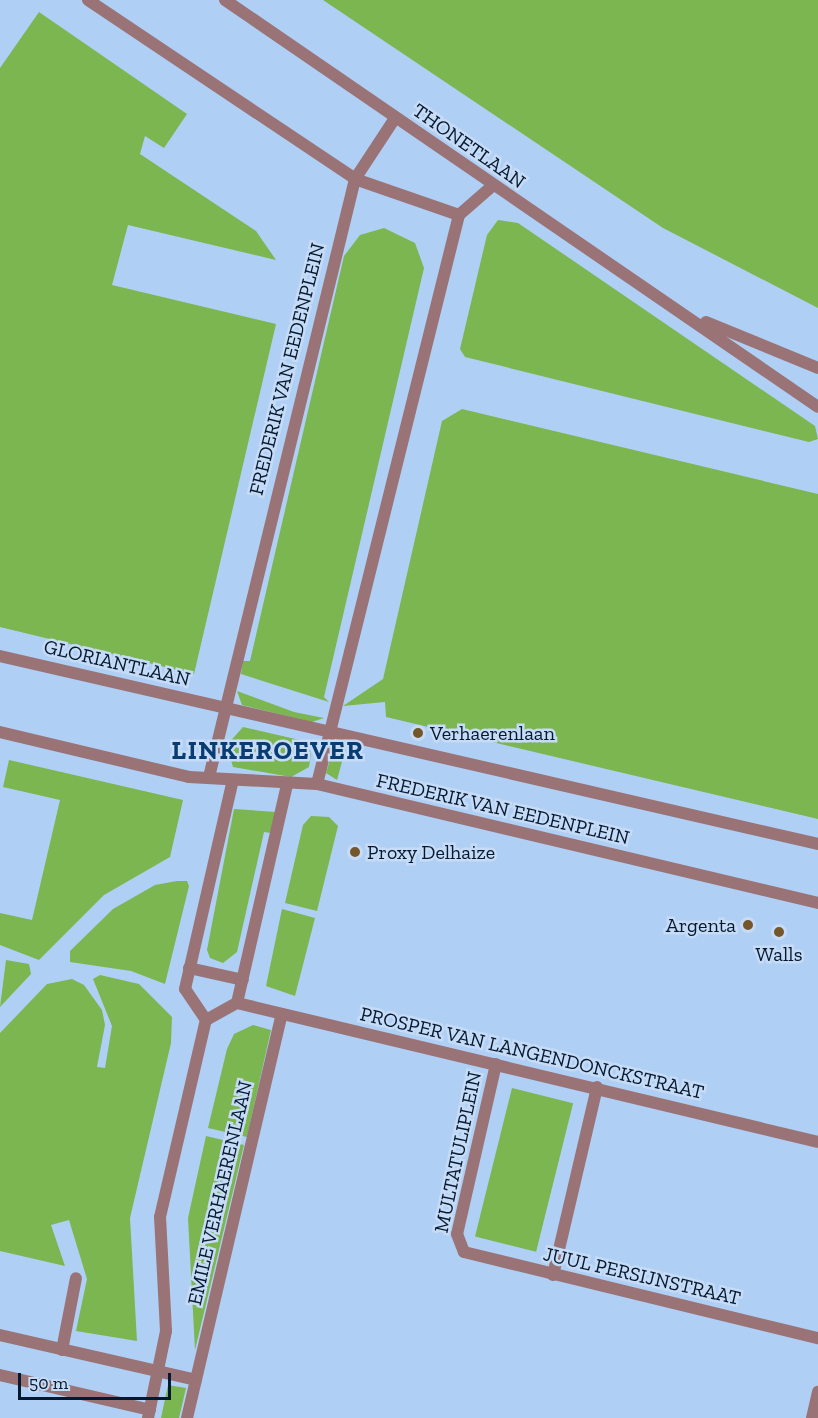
<!DOCTYPE html>
<html>
<head>
<meta charset="utf-8">
<style>
  body { margin:0 }
  #map { position:relative; width:818px; height:1418px; overflow:hidden; background:#b0cff5; font-family:"Zilla Slab",serif }
  div>[style] { position:absolute }
  .green>* { inset:0; background:#7bb650; transform-origin:0 0 }
  .minor>* { height:12px; margin:-6px; padding:0 6px; transform-origin:6px; border-radius:6px; background:#997376 }
  .dots>* { width:16px; height:16px; translate:-50% -50%; box-sizing:border-box; border:3px solid #c6dbf5; border-radius:50% }
  span { translate:-50% -50%; white-space:nowrap; text-align:center; line-height:1.15; -webkit-text-stroke:5px #c6dbf5; paint-order:stroke }
  .street-label { font-size:20px; color:#04182f }
  .poi-label { font-size:20px; color:#04182f }
  .left { translate:0 -50%; text-align:left }
  .right { translate:-100% -50%; text-align:right }
  .district-label { font-size:26px; color:#083c72; font-weight:700; letter-spacing:1.5px }
  .scale { position:absolute; left:18px; top:1373px; width:153px; height:27px; box-sizing:border-box; border:3px solid #04182f; border-top:0; padding-left:8px; font-size:18px; line-height:21px; white-space:nowrap; color:#04182f; -webkit-text-stroke:4px #c6dbf5; paint-order:stroke }
</style>
</head>
<body>
<div id="map">
  <div class="green">
    <div style="clip-path:polygon(323px 0,818px 0,818px 308px,663px 228px)"></div>
    <div style="clip-path:polygon(39px 12px,187px 114px,164px 148px,145px 136px,140px 154px,256px 231px,276px 260px,128px 225px,112px 285px,276px 324px,194px 674px,0 627px,0 68px)"></div>
    <div style="clip-path:polygon(498px 220px,518px 223px,815px 426px,818px 439px,809px 442px,465px 357px,460px 349px,487px 235px)"></div>
    <div style="clip-path:polygon(384px 228px,415px 243px,424px 268px,324px 697px,329px 702px,241px 674px,243px 661px,250px 661px,344px 256px,360px 235px)"></div>
    <div style="clip-path:polygon(462px 409px,818px 494px,818px 819px,386px 717px,385px 702px,343px 706px,383px 679px,442px 421px)"></div>
    <div style="clip-path:polygon(237px 691px,294px 712px,324px 718px,312px 722px,242px 705px)"></div>
    <div style="clip-path:polygon(243px 727px,304px 741px,311px 753px,309px 767px,291px 777px,233px 767px,227px 745px)"></div>
    <div style="clip-path:polygon(334px 746px,346px 747px,337px 780px,326px 773px)"></div>
    <div style="clip-path:polygon(9px 760px,183px 800px,170px 857px,104px 895px,39px 960px,0 945px,0 913px,32px 920px,60px 800px,3px 787px)"></div>
    <div style="clip-path:polygon(234px 809px,276px 812px,271px 833px,264px 832px,237px 952px,223px 963px,210px 958px,207px 950px)"></div>
    <div style="clip-path:polygon(311px 816px,329px 817px,338px 826px,317px 911px,285px 903px,303px 825px)"></div>
    <div style="clip-path:polygon(177px 881px,187px 881px,189px 886px,165px 984px,131px 971px,70px 962px,70px 951px,113px 909px,155px 885px)"></div>
    <div style="clip-path:polygon(282px 909px,315px 918px,295px 996px,266px 986px)"></div>
    <div style="clip-path:polygon(6px 960px,29px 964px,31px 974px,0 1007px)"></div>
    <div style="clip-path:polygon(100px 975px,139px 984px,172px 1017px,171px 1043px,130px 1218px,137px 1341px,76px 1331px,87px 1279px,69px 1220px,51px 1225px,65px 1266px,0 1251px,0 1033px,47px 984px,72px 979px,84px 985px,102px 1010px,105px 1025px,97px 1067px,105px 1068px,112px 1026px,93px 979px)"></div>
    <div style="clip-path:polygon(253px 1025px,271px 1030px,247px 1137px,208px 1128px,227px 1049px,234px 1034px)"></div>
    <div style="left:512px;top:1088px;width:63px;height:153px;rotate:14deg"></div>
    <div style="clip-path:polygon(206px 1136px,244px 1145px,195px 1350px,188px 1218px)"></div>
    <div style="clip-path:polygon(168px 1385px,186px 1388px,179px 1418px,161px 1418px)"></div>
  </div>
  <div class="minor">
    <div style="left:88px;top:0;width:321px;rotate:33.8deg"></div>
    <div style="left:355px;top:179px;width:110px;rotate:19.1deg"></div>
    <div style="left:225px;top:0;width:719px;rotate:34.46deg"></div>
    <div style="left:706px;top:322px;width:121px;rotate:22.3deg"></div>
    <div style="left:0;top:656px;width:839px;rotate:12.94deg"></div>
    <div style="left:0;top:732px;width:194px;rotate:13.4deg"></div>
    <div style="left:189px;top:777px;width:128px;rotate:3.1deg"></div>
    <div style="left:317px;top:784px;width:515px;rotate:13.36deg"></div>
    <div style="left:209px;top:777px;width:616px;rotate:-76.28deg"></div>
    <div style="left:355px;top:179px;width:73px;rotate:-56.7deg"></div>
    <div style="left:317px;top:784px;width:586px;rotate:-75.99deg"></div>
    <div style="left:459px;top:215px;width:43px;rotate:-41.2deg"></div>
    <div style="left:189px;top:968px;width:55px;rotate:12.5deg"></div>
    <div style="left:237px;top:1003px;width:597px;rotate:13.45deg"></div>
    <div style="left:206px;top:1020px;width:35px;rotate:-29deg"></div>
    <div style="left:237px;top:1003px;width:224px;rotate:-77.1deg"></div>
    <div style="left:496px;top:1064px;width:174px;rotate:102.9deg"></div>
    <div style="left:457px;top:1234px;width:19px;rotate:69deg"></div>
    <div style="left:464px;top:1252px;width:364px;rotate:13.7deg"></div>
    <div style="left:553px;top:1275px;width:193px;rotate:-76.8deg"></div>
    <div style="left:0;top:1335px;width:201px;rotate:12.9deg"></div>
    <div style="left:62px;top:1350px;width:73px;rotate:-79deg"></div>
    <div style="left:0;top:1375px;width:154px;rotate:13.1deg"></div>
    <div style="left:148px;top:1418px;width:89px;rotate:-78.3deg"></div>
    <div style="left:166px;top:1331px;width:114px;rotate:-93deg"></div>
    <div style="left:160px;top:1217px;width:202px;rotate:-76.9deg"></div>
    <div style="left:206px;top:1020px;width:37px;rotate:-124deg"></div>
    <div style="left:185px;top:989px;width:214px;rotate:-77.1deg"></div>
    <div style="left:187px;top:1418px;width:415px;rotate:-76.8deg"></div>
    <div style="left:812px;top:1418px;width:27px;rotate:-77deg"></div>
  </div>
  <div class="dots">
    <div style="left:418px;top:733px;background:#75562b"></div>
    <div style="left:355px;top:852px;background:#75562b"></div>
    <div style="left:748px;top:925px;background:#75562b"></div>
    <div style="left:779px;top:932px;background:#75562b"></div>
  </div>
  <div class="street-label">
    <span style="left:469px;top:146px;rotate:35deg">THONETLAAN</span>
    <span style="left:287px;top:369px;rotate:-76deg">FREDERIK VAN EEDENPLEIN</span>
    <span style="left:117px;top:663px;rotate:13deg">GLORIANTLAAN</span>
    <span style="left:503px;top:809px;rotate:13deg">FREDERIK VAN EEDENPLEIN</span>
    <span style="left:532px;top:1053px;rotate:13deg">PROSPER VAN LANGENDONCKSTRAAT</span>
    <span style="left:458px;top:1152px;rotate:-78deg">MULTATULIPLEIN</span>
    <span style="left:220px;top:1193px;rotate:-77deg">EMILE VERHAERENLAAN</span>
    <span style="left:642px;top:1276px;rotate:13deg">JUUL PERSIJNSTRAAT</span>
  </div>
  <div class="poi-label">
    <span class="left" style="left:430px;top:733px">Verhaerenlaan</span>
    <span class="left" style="left:367px;top:852px">Proxy Delhaize</span>
    <span class="right" style="left:736px;top:925px">Argenta</span>
    <span style="left:779px;top:954px">Walls</span>
  </div>
  <div class="district-label">
    <span style="left:268px;top:751px">LINKEROEVER</span>
  </div>
  <div class="scale">50 m</div>
</div>
</body>
</html>
